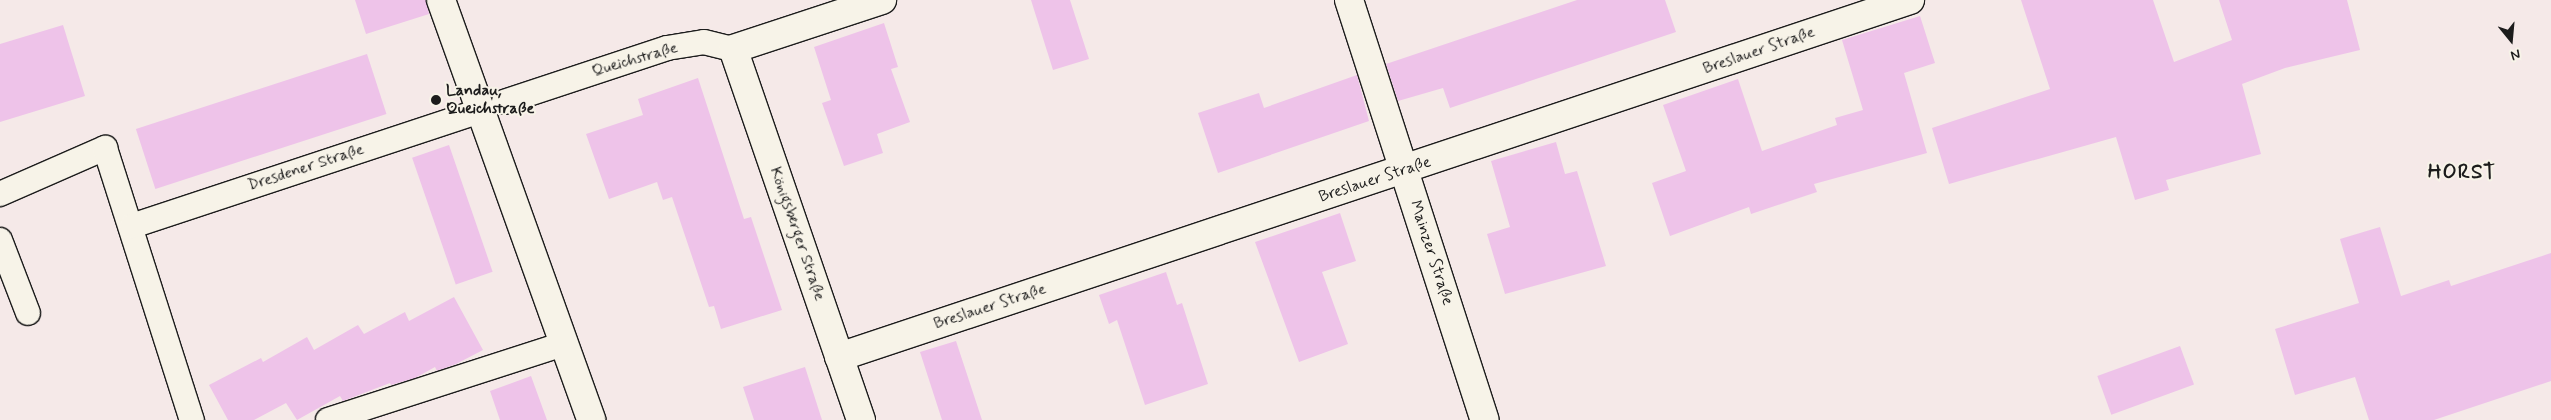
<!DOCTYPE html>
<html>
<head>
<meta charset="utf-8">
<style>
  body { margin:0 }
  #map { position:relative; width:2551px; height:420px; overflow:hidden; background:#f5e9e8; font-family:Mynerve,sans-serif }
  div>[style] { position:absolute }
  .building>* { inset:0; background:#eec3e9; transform-origin:0 0 }
  .roads { filter:drop-shadow(1px 0 #1c1c1c) drop-shadow(-1px 0 #1c1c1c) drop-shadow(0 1px #1c1c1c) drop-shadow(0 -1px #1c1c1c) }
  .service>* { height:24px; margin:-12px; padding:0 12px; transform-origin:12px; border-radius:12px; background:#f7f3e8 }
  .minor>* { height:28px; margin:-14px; padding:0 14px; transform-origin:14px; border-radius:14px; background:#f7f3e8 }
  .dots>* { width:14px; height:14px; translate:-50% -50%; box-sizing:border-box; border:2px solid #f7f3e8; border-radius:50% }
  span { translate:-50% -50%; white-space:nowrap; text-align:center; line-height:1.15; -webkit-text-stroke:4px #f7f3e8; paint-order:stroke }
  .street-label { font-size:16px; color:#1c1c1c }
  .poi-label { font-size:16px; color:#1c1c1c; font-weight:700 }
  .left { translate:0 -50%; text-align:left }
  .district-label { font-size:21px; color:#1c1c1c; font-weight:700; letter-spacing:1px }
  .north { position:absolute; left:2486px; top:15px; width:50px; height:50px; -webkit-text-stroke:4px #f7f3e8; paint-order:stroke; rotate:163deg; font-size:14px; font-weight:700; line-height:20px; text-align:center; color:#1c1c1c }
  .north::after { content:''; display:block; margin:auto; width:18px; height:22px; background:#1c1c1c; clip-path:polygon(50% 0,100% 100%,50% 72%,0 100%) }
</style>
</head>
<body>
<div id="map">
  <div class="building">
    <div style="clip-path:polygon(355px 0,426px 0,429px 14px,366px 34px)"></div>
    <div style="clip-path:polygon(1031px 0,1070px 0,1089px 59px,1053px 70px)"></div>
    <div style="clip-path:polygon(1577px 0,1665px 0,1676px 32px,1450px 108px,1443px 88px,1398px 101px,1386px 64px)"></div>
    <div style="clip-path:polygon(2021px 0,2153px 0,2174px 62px,2232px 40px,2219px 0,2347px 0,2360px 50px,2285px 68px,2242px 84px,2261px 154px,2166px 180px,2169px 190px,2135px 200px,2116px 137px,1949px 184px,1932px 128px,2050px 89px)"></div>
    <div style="clip-path:polygon(1920px 16px,1935px 63px,1904px 73px,1927px 153px,1814px 184px,1817px 192px,1751px 214px,1749px 207px,1670px 236px,1652px 183px,1686px 171px,1663px 105px,1738px 79px,1762px 151px,1837px 125px,1835px 118px,1863px 110px,1842px 40px)"></div>
    <div style="clip-path:polygon(884px 23px,898px 67px,891px 69px,910px 122px,877px 134px,883px 153px,844px 166px,822px 103px,831px 100px,814px 47px)"></div>
    <div style="clip-path:polygon(63px 25px,85px 96px,0 122px,0 44px)"></div>
    <div style="left:367px;top:54px;width:63px;height:243px;rotate:72deg"></div>
    <div style="clip-path:polygon(1357px 75px,1369px 121px,1218px 173px,1198px 113px,1259px 93px,1264px 108px)"></div>
    <div style="clip-path:polygon(698px 78px,744px 219px,751px 217px,782px 310px,721px 329px,714px 306px,709px 307px,672px 197px,663px 200px,657px 182px,609px 199px,586px 134px,643px 115px,638px 99px)"></div>
    <div style="clip-path:polygon(1556px 142px,1565px 174px,1577px 171px,1606px 266px,1505px 294px,1487px 234px,1510px 227px,1491px 161px)"></div>
    <div style="left:449px;top:145px;width:134px;height:39px;rotate:71deg"></div>
    <div style="clip-path:polygon(1340px 213px,1356px 261px,1322px 272px,1348px 344px,1299px 362px,1255px 242px)"></div>
    <div style="clip-path:polygon(2380px 227px,2401px 296px,2449px 280px,2451px 286px,2551px 253px,2551px 381px,2434px 420px,2369px 420px,2355px 377px,2295px 395px,2275px 329px,2359px 303px,2340px 239px)"></div>
    <div style="clip-path:polygon(1166px 272px,1177px 305px,1182px 303px,1208px 384px,1145px 405px,1117px 320px,1109px 324px,1099px 295px)"></div>
    <div style="clip-path:polygon(454px 297px,483px 350px,456px 364px,437px 371px,435px 367px,415px 378px,391px 385px,390px 383px,343px 401px,340px 396px,297px 420px,286px 403px,254px 420px,228px 420px,209px 385px,261px 358px,263px 362px,307px 337px,314px 350px,358px 325px,364px 334px,405px 312px,409px 321px)"></div>
    <div style="clip-path:polygon(956px 341px,982px 420px,942px 420px,920px 352px)"></div>
    <div style="left:2180px;top:346px;width:41px;height:88px;rotate:70deg"></div>
    <div style="clip-path:polygon(805px 367px,822px 420px,754px 420px,743px 387px)"></div>
    <div style="clip-path:polygon(531px 376px,547px 420px,500px 420px,490px 391px)"></div>
  </div>
  <div class="roads">
    <div class="service">
      <div style="left:504px;top:102px;width:172px;rotate:-18.3deg"></div>
      <div style="left:667px;top:48px;width:37px;rotate:-9deg"></div>
      <div style="left:704px;top:42px;width:30px;rotate:14deg"></div>
      <div style="left:0;top:194px;width:115px;rotate:-23.7deg"></div>
      <div style="left:105px;top:148px;width:286px;rotate:72.3deg"></div>
      <div style="left:132px;top:226px;width:367px;rotate:-18.3deg"></div>
      <div style="left:0;top:240px;width:78px;rotate:69deg"></div>
      <div style="left:328px;top:420px;width:248px;rotate:-17.9deg"></div>
    </div>
    <div class="minor">
      <div style="left:441px;top:0;width:446px;rotate:70.3deg"></div>
      <div style="left:1349px;top:0;width:441px;rotate:72.1deg"></div>
      <div style="left:839px;top:357px;width:1129px;rotate:-18.43deg"></div>
      <div style="left:861px;top:420px;width:392px;rotate:-109deg"></div>
      <div style="left:733px;top:49px;width:157px;rotate:-18.2deg"></div>
    </div>
  </div>
  <div class="dots">
    <div style="left:436px;top:100px;background:#1c1c1c"></div>
  </div>
  <div class="street-label">
    <span style="left:1759px;top:51px;rotate:-19deg">Breslauer Straße</span>
    <span style="left:635px;top:60px;rotate:-16deg">Queichstraße</span>
    <span style="left:306px;top:168px;rotate:-18deg">Dresdener Straße</span>
    <span style="left:1375px;top:180px;rotate:-18deg">Breslauer Straße</span>
    <span style="left:797px;top:234px;rotate:71deg">Königsberger Straße</span>
    <span style="left:1431px;top:253px;rotate:72deg">Mainzer Straße</span>
    <span style="left:990px;top:307px;rotate:-18deg">Breslauer Straße</span>
  </div>
  <div class="poi-label">
    <span class="left" style="left:446px;top:100px">Landau,<br>Queichstraße</span>
  </div>
  <div class="district-label">
    <span style="left:2462px;top:172px">HORST</span>
  </div>
  <div class="north">N</div>
</div>
</body>
</html>
